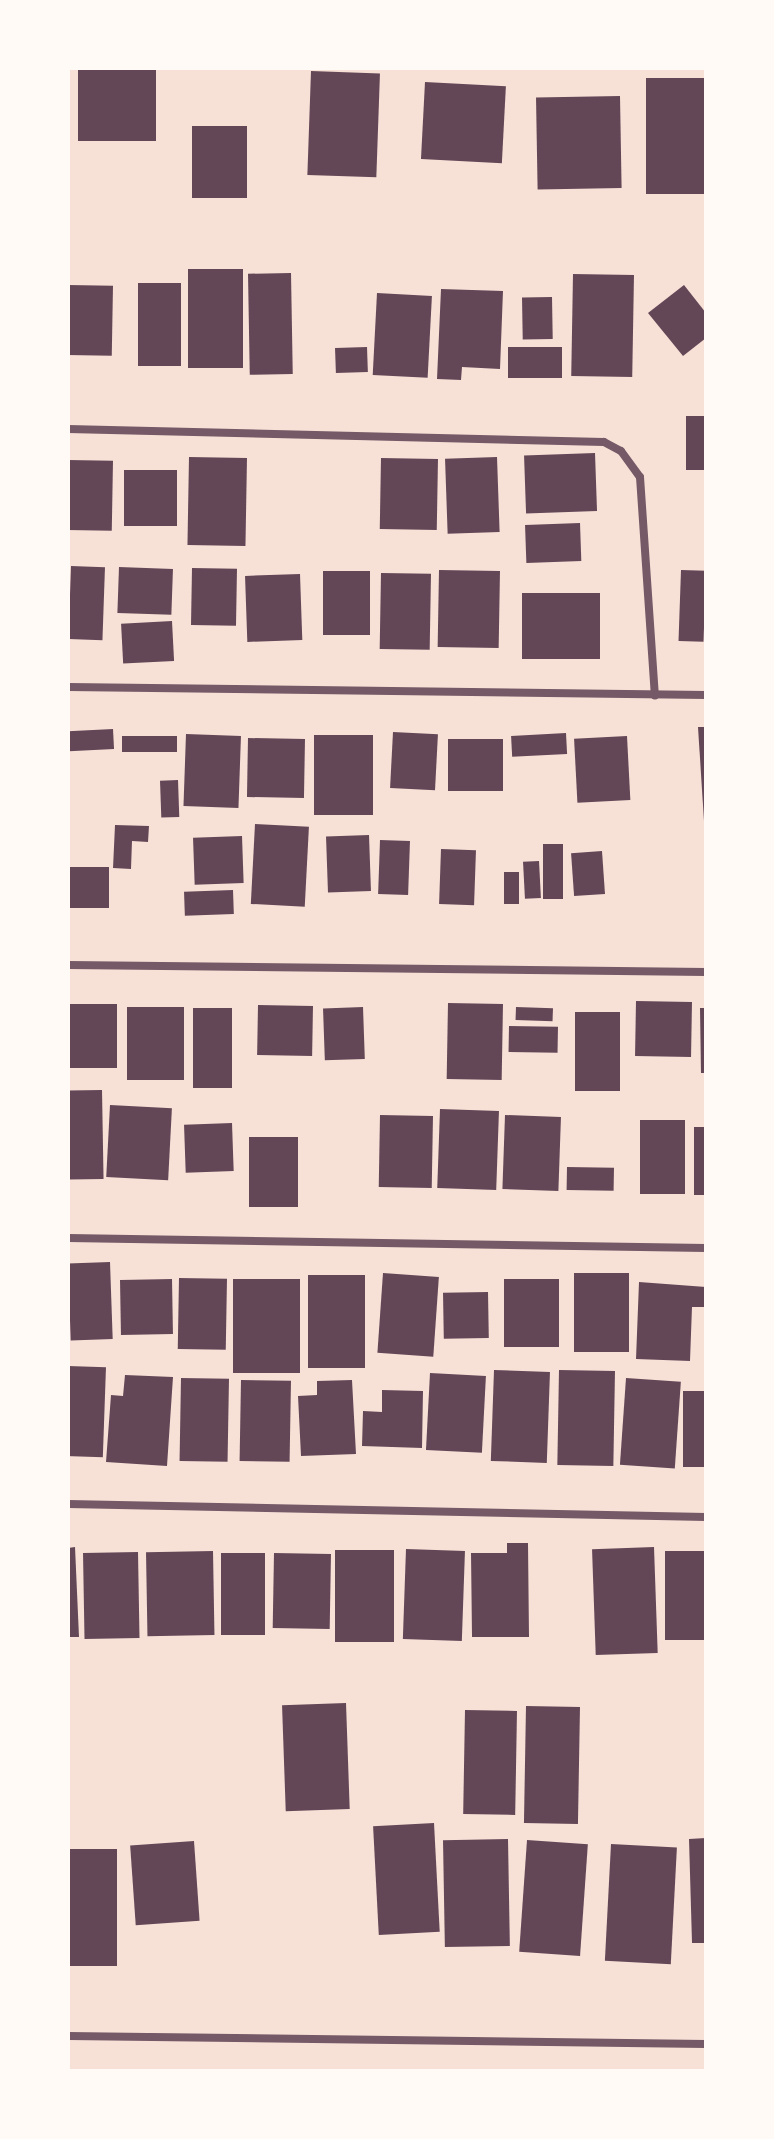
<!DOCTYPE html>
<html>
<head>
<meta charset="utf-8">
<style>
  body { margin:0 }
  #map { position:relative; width:774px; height:2139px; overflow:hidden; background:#f7e1d7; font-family:"Alegreya Sans",sans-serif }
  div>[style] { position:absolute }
  .building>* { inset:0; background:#644757; transform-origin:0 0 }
  .minor>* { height:8px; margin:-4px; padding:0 4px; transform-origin:4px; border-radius:4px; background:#755966 }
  span { translate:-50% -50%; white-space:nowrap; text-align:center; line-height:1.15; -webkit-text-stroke:6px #fffaf5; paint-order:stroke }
  .frame { position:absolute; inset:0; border:70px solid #fffaf5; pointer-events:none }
</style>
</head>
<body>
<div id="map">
  <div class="building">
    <div style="left:78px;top:68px;width:78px;height:73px"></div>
    <div style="left:311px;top:71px;width:69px;height:104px;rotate:2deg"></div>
    <div style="left:706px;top:78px;width:116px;height:60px;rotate:90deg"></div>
    <div style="left:425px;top:82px;width:81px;height:77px;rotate:3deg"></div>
    <div style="left:620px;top:96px;width:92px;height:84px;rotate:89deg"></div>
    <div style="left:192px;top:126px;width:55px;height:72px"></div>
    <div style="left:188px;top:269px;width:55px;height:99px"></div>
    <div style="left:291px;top:273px;width:101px;height:43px;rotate:89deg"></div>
    <div style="left:573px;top:274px;width:61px;height:102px;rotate:1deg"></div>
    <div style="left:138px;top:283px;width:43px;height:83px"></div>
    <div style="left:68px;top:285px;width:45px;height:70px;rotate:1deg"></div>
    <div style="clip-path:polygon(684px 285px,706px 313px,706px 338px,683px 356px,648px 313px)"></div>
    <div style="clip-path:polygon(441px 289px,503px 291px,500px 369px,462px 367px,461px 380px,437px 379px)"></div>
    <div style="left:377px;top:293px;width:55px;height:82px;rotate:3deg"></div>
    <div style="left:552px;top:297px;width:42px;height:30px;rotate:89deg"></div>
    <div style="left:367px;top:347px;width:25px;height:32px;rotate:88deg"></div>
    <div style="left:508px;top:347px;width:54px;height:31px"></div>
    <div style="left:686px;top:416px;width:20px;height:54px"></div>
    <div style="left:595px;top:453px;width:58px;height:71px;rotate:88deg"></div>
    <div style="left:189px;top:457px;width:58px;height:88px;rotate:1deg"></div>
    <div style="left:497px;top:457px;width:75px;height:52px;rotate:88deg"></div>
    <div style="left:381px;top:458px;width:57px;height:71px;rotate:1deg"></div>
    <div style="left:68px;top:460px;width:45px;height:70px;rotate:1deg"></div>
    <div style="left:124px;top:470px;width:53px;height:56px"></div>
    <div style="left:580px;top:523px;width:38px;height:55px;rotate:88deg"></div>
    <div style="left:71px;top:566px;width:34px;height:73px;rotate:2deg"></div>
    <div style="left:119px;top:567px;width:54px;height:46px;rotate:2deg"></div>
    <div style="left:192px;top:568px;width:45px;height:57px;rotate:1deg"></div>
    <div style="left:439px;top:570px;width:61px;height:77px;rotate:1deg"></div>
    <div style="left:681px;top:570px;width:25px;height:71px;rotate:2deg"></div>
    <div style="left:323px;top:571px;width:47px;height:64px"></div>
    <div style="left:381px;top:573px;width:50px;height:76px;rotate:1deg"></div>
    <div style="left:300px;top:574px;width:66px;height:55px;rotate:88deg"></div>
    <div style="left:522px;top:593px;width:78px;height:66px"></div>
    <div style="left:172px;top:621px;width:40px;height:51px;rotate:87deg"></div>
    <div style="clip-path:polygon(698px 727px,706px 727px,706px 821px,704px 821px)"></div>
    <div style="left:113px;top:729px;width:20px;height:45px;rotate:87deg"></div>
    <div style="left:393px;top:732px;width:45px;height:56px;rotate:3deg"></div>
    <div style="left:566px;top:733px;width:21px;height:55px;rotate:87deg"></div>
    <div style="left:186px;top:734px;width:55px;height:72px;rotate:2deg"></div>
    <div style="left:314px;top:735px;width:59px;height:80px"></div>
    <div style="left:122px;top:736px;width:55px;height:16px"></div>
    <div style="left:627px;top:736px;width:64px;height:53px;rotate:87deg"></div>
    <div style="left:248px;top:738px;width:57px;height:59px;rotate:1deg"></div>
    <div style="left:448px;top:739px;width:55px;height:52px"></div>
    <div style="left:178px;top:780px;width:37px;height:18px;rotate:88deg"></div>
    <div style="left:255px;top:824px;width:54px;height:80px;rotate:3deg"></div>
    <div style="clip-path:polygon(115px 825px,149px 826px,148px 842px,132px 841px,131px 869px,113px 868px)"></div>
    <div style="left:369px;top:835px;width:56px;height:43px;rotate:88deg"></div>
    <div style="left:242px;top:836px;width:47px;height:49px;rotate:88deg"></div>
    <div style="left:380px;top:840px;width:30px;height:54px;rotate:2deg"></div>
    <div style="left:543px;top:844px;width:20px;height:55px"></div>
    <div style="left:441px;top:849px;width:35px;height:55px;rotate:2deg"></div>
    <div style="left:602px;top:851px;width:43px;height:31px;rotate:86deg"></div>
    <div style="left:539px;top:861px;width:37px;height:16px;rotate:87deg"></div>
    <div style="left:68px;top:867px;width:41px;height:41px"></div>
    <div style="left:504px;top:872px;width:15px;height:32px"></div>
    <div style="left:233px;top:890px;width:24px;height:49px;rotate:88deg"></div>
    <div style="left:636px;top:1001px;width:56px;height:55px;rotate:1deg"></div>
    <div style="left:448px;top:1003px;width:55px;height:76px;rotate:1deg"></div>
    <div style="left:68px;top:1004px;width:49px;height:64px"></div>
    <div style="left:258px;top:1005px;width:55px;height:50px;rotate:1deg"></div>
    <div style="left:127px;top:1007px;width:57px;height:73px"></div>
    <div style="left:363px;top:1007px;width:52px;height:40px;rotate:88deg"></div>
    <div style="left:516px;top:1007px;width:37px;height:13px;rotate:2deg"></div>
    <div style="left:193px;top:1008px;width:39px;height:80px"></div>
    <div style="clip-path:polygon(700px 1008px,706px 1008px,706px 1073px,701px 1073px)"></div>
    <div style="left:575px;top:1012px;width:45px;height:79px"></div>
    <div style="left:509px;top:1026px;width:49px;height:26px;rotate:1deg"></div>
    <div style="left:102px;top:1090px;width:89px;height:34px;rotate:89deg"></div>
    <div style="left:110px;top:1105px;width:62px;height:72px;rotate:3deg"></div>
    <div style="left:440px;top:1109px;width:59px;height:79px;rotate:2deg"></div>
    <div style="left:380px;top:1115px;width:53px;height:72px;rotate:1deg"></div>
    <div style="left:505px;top:1115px;width:56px;height:74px;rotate:2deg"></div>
    <div style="left:685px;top:1120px;width:74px;height:45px;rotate:90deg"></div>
    <div style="left:232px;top:1123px;width:48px;height:48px;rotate:88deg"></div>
    <div style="left:694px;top:1127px;width:12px;height:68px"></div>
    <div style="left:249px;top:1137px;width:49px;height:70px"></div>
    <div style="left:567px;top:1167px;width:47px;height:23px;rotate:1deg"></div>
    <div style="left:110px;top:1262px;width:77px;height:42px;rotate:88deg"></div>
    <div style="left:383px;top:1273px;width:56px;height:80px;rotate:4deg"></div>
    <div style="left:574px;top:1273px;width:55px;height:79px"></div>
    <div style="left:308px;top:1275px;width:57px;height:93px"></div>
    <div style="left:179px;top:1278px;width:48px;height:71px;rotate:1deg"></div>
    <div style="left:172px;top:1279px;width:55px;height:52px;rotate:89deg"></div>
    <div style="left:233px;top:1279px;width:67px;height:94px"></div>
    <div style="left:504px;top:1279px;width:55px;height:68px"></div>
    <div style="clip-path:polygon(639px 1282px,706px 1287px,706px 1307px,692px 1307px,690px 1361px,636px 1359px)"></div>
    <div style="left:488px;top:1292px;width:46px;height:45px;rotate:89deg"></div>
    <div style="left:68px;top:1366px;width:38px;height:90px;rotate:2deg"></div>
    <div style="left:494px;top:1370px;width:56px;height:91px;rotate:2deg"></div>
    <div style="left:559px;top:1370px;width:56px;height:95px;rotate:1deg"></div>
    <div style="left:430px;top:1373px;width:56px;height:77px;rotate:3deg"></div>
    <div style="clip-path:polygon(125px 1375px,173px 1377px,167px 1466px,106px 1462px,111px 1395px,123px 1396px)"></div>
    <div style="left:181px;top:1378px;width:48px;height:83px;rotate:1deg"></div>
    <div style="left:626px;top:1378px;width:55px;height:87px;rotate:4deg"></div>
    <div style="left:241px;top:1380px;width:50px;height:81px;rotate:1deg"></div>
    <div style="clip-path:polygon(352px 1380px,356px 1454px,301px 1456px,298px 1396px,317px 1395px,317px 1381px)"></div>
    <div style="clip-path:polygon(382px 1390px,423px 1391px,422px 1448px,362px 1446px,363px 1411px,382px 1412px)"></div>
    <div style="left:683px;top:1391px;width:23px;height:76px"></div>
    <div style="clip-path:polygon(507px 1543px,528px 1543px,529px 1637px,472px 1637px,471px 1553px,507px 1553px)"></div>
    <div style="clip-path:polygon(75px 1547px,79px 1637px,68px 1637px,68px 1548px)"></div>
    <div style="left:654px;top:1547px;width:106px;height:62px;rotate:88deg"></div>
    <div style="left:406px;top:1549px;width:59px;height:90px;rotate:2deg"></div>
    <div style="left:335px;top:1550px;width:59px;height:92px"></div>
    <div style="left:213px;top:1551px;width:84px;height:67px;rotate:89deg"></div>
    <div style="left:665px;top:1551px;width:41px;height:89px"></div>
    <div style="left:138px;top:1552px;width:86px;height:55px;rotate:89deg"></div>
    <div style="left:221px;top:1553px;width:44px;height:82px"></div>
    <div style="left:274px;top:1553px;width:57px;height:75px;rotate:1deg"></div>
    <div style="left:346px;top:1703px;width:106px;height:64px;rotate:88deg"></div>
    <div style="left:526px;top:1706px;width:54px;height:117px;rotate:1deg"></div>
    <div style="left:465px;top:1710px;width:52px;height:104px;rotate:1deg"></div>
    <div style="left:434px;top:1823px;width:109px;height:61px;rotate:87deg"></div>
    <div style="clip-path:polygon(706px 1838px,706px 1943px,692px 1943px,689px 1839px)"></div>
    <div style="left:508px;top:1839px;width:107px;height:65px;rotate:89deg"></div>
    <div style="left:527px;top:1840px;width:61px;height:112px;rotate:4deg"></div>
    <div style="left:194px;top:1841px;width:80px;height:64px;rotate:86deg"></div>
    <div style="left:611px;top:1844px;width:66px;height:117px;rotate:3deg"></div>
    <div style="left:68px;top:1849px;width:49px;height:117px"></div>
  </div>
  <div class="minor">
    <div style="left:68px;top:429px;width:536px;rotate:1.39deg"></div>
    <div style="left:604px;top:442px;width:19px;rotate:28deg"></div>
    <div style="left:621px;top:451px;width:32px;rotate:54deg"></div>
    <div style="left:640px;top:477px;width:219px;rotate:86.1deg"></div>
    <div style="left:68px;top:687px;width:638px;rotate:0.72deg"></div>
    <div style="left:68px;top:965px;width:638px;rotate:0.63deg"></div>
    <div style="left:68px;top:1238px;width:638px;rotate:0.9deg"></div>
    <div style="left:68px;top:1504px;width:638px;rotate:1.17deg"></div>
    <div style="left:68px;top:2036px;width:638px;rotate:0.72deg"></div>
  </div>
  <div class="frame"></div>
</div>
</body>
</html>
